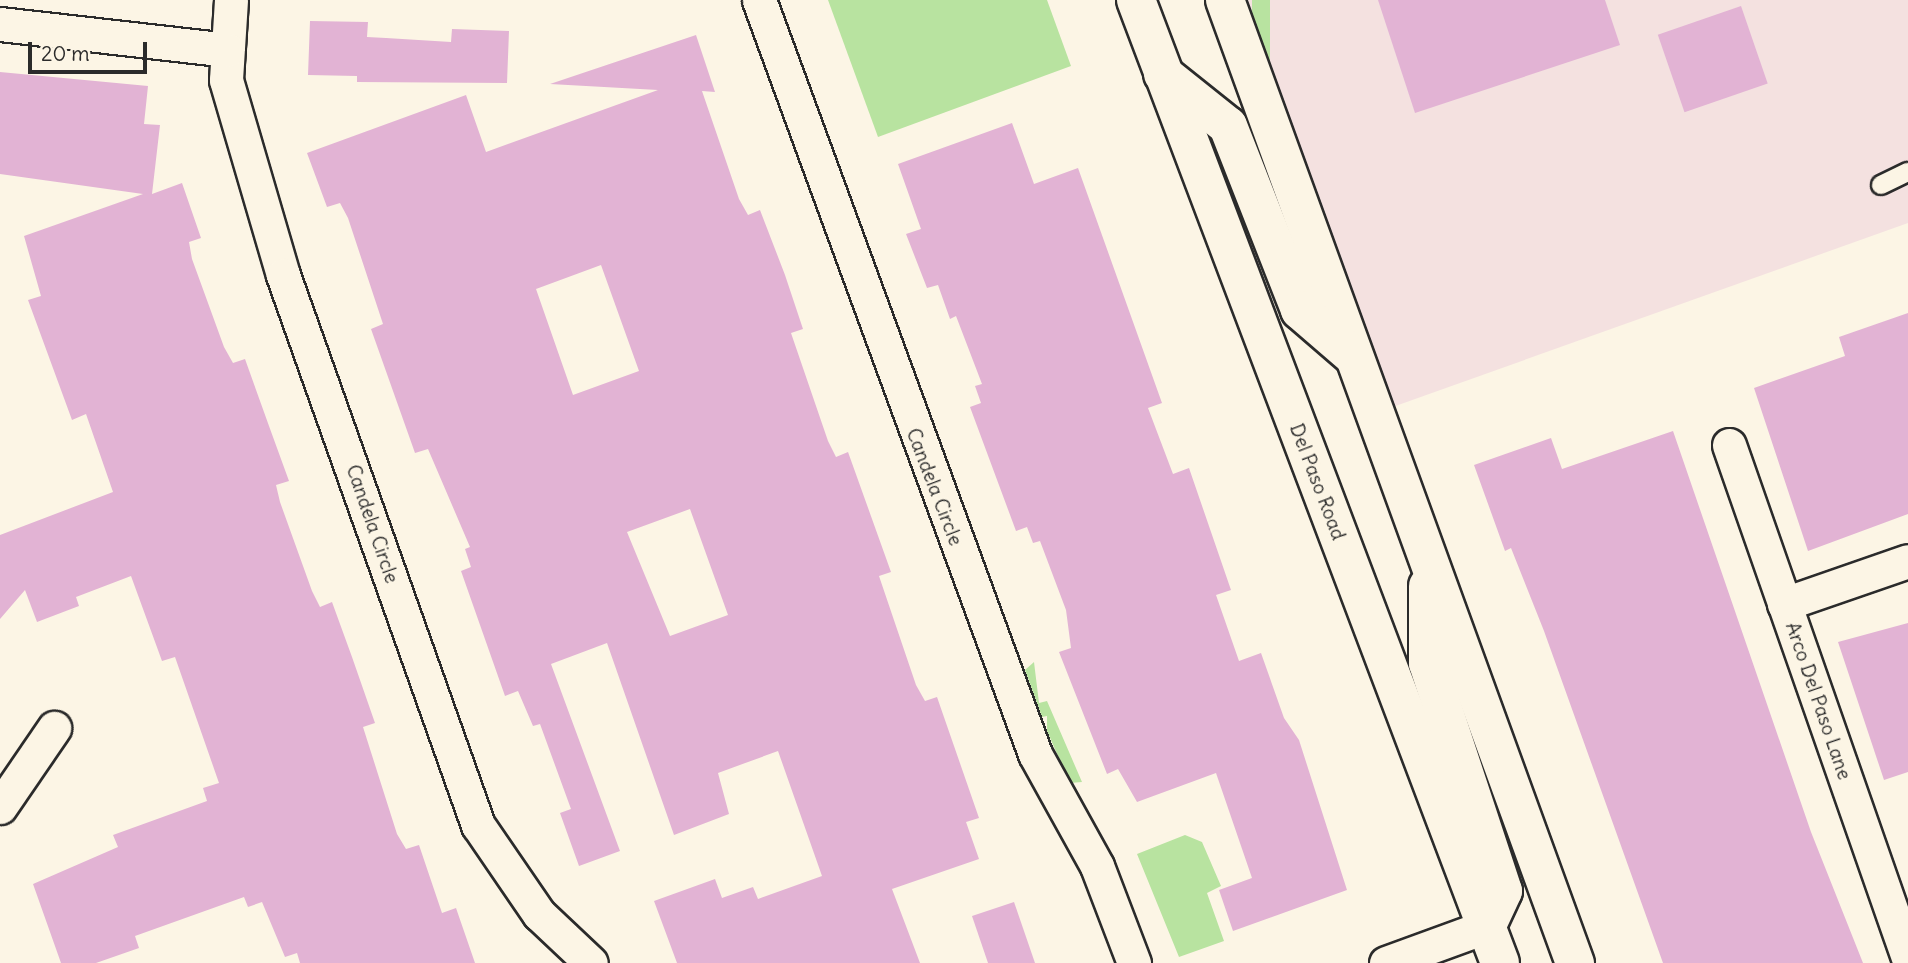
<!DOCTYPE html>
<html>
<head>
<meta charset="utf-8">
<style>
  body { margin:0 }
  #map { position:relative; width:1908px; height:963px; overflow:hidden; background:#fcf5e5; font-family:Delius,sans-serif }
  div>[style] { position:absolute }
  .built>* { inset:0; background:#f4e1e0 }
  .green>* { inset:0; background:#b8e3a0; transform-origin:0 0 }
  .building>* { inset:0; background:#e2b3d4; transform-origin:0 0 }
  .roads { filter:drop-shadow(2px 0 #2b2b2b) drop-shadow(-2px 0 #2b2b2b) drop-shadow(0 2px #2b2b2b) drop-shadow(0 -2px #2b2b2b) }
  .service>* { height:18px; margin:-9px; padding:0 9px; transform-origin:9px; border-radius:9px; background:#fcf5e5 }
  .minor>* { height:33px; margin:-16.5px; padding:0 16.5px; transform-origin:16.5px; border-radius:16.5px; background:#fcf5e5 }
  .tertiary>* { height:38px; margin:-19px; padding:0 19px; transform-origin:19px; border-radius:19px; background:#fcf5e5 }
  span { translate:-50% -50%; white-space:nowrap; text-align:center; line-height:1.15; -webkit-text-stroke:6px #fcf5e5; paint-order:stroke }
  .street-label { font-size:19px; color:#2b2b2b }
  .scale { position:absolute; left:28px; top:42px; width:119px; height:32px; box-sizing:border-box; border:4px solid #2b2b2b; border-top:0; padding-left:9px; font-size:21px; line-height:24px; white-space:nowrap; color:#2b2b2b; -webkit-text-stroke:5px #fcf5e5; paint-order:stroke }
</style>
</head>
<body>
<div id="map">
  <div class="built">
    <div style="clip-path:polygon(1244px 0,1908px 0,1908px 223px,1387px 409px)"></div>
  </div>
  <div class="green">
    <div style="clip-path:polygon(828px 0,1047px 0,1071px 66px,878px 137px)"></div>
    <div style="left:1252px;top:0;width:18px;height:231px"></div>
    <div style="clip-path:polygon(1034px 662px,1039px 703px,1047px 701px,1082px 782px,1070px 783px,1047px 731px,1047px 716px,1042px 717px,1025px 670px)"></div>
    <div style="clip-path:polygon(1185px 835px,1202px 842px,1221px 886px,1207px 893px,1224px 941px,1179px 957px,1137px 854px)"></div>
  </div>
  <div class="building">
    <div style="clip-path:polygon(1378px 0,1605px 0,1620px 45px,1415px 113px)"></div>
    <div style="left:1741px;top:6px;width:82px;height:88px;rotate:71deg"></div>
    <div style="clip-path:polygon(310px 21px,368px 22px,367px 37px,386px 38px,451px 42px,452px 29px,509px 31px,507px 83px,357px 82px,357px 76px,308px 75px)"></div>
    <div style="clip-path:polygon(evenodd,696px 35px,715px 92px,702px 91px,739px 199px,748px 215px,760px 210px,785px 275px,803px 329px,791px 333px,828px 441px,836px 457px,848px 452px,891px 572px,879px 576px,916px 685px,925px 701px,937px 697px,979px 818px,966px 822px,979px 859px,892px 889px,920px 963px,677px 963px,654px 901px,715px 879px,722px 898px,753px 887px,758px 899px,822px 876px,778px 751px,718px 773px,729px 814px,674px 835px,607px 643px,551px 664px,620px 851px,579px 866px,560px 813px,571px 809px,540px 724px,533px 726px,518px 691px,505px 696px,461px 571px,471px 567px,465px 549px,470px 547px,428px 449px,415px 453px,371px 329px,383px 324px,348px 218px,340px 203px,327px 207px,307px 153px,466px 95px,486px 152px,658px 90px,550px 84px,696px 35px,601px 265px,639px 371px,573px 395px,536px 289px,601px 265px,696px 35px,690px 509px,728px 615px,670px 636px,627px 532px,690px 509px)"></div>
    <div style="clip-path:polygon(0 72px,148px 86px,144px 124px,160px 125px,152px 194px,182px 183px,201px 238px,189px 242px,192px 259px,224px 347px,233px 363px,245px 359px,269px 426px,289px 481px,276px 485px,280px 502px,312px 591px,320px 607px,332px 602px,352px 657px,375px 723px,363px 727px,397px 834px,406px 849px,419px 845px,442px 913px,456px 908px,475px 963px,300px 963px,297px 953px,285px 957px,262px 902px,248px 907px,244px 897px,135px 936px,139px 948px,96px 963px,61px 963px,33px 884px,118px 847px,113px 835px,207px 801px,203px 788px,219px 783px,175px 657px,162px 661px,131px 576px,76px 597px,79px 606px,37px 622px,25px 590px,0 619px,0 535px,113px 492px,86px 414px,72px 420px,28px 300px,41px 296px,24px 236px,143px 194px,0 174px)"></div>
    <div style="clip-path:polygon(1012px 123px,1034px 184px,1078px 168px,1162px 403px,1148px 408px,1173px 474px,1189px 468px,1231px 590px,1216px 595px,1239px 661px,1261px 653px,1284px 718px,1299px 740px,1347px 890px,1233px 931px,1219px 890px,1252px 878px,1216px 773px,1137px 802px,1118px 769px,1107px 774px,1059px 652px,1071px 648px,1066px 610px,1040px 541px,1033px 543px,1027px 527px,1016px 531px,970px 407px,981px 403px,975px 386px,982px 384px,956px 316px,950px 319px,938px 285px,927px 288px,906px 234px,921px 229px,898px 164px)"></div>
    <div style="clip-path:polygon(1908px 313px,1908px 514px,1808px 551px,1754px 388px,1845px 356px,1839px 337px)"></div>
    <div style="clip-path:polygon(1673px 431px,1811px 832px,1863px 963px,1663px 963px,1544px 631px,1511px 548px,1505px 551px,1474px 465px,1551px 438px,1562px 469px)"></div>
    <div style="clip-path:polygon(1908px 623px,1908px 772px,1884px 780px,1838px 642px)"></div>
    <div style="clip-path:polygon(1014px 902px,1035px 963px,988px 963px,972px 916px)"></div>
  </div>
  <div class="roads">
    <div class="service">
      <div style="left:1881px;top:185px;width:30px;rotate:-26deg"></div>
    </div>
    <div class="minor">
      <div style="left:231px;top:0;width:80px;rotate:93.6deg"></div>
      <div style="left:226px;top:80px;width:203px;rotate:73.7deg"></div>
      <div style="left:283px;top:275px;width:584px;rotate:70.48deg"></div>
      <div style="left:478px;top:825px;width:108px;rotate:55.6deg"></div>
      <div style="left:539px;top:914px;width:71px;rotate:43.3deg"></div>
      <div style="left:759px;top:0;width:803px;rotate:69.89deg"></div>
      <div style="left:1035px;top:754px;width:128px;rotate:61deg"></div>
      <div style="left:1097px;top:866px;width:104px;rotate:69.1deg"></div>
      <div style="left:0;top:24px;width:229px;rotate:6.5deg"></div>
      <div style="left:1729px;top:445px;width:543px;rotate:70.76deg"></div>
      <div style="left:1784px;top:604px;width:131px;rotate:-19.1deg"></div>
      <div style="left:0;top:807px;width:96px;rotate:-55.6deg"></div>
      <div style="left:1386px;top:963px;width:108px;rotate:-20.1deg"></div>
    </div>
    <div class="tertiary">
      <div style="left:1136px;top:0;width:1029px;rotate:69.29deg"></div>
      <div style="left:1225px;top:0;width:1025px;rotate:70.03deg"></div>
      <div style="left:1163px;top:74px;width:83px;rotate:38.7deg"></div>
      <div style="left:1228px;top:126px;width:198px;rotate:68.6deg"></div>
      <div style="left:1300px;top:310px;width:67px;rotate:40.8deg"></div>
      <div style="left:1428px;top:586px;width:77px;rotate:90deg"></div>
      <div style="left:1428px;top:663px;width:240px;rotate:71.8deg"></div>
      <div style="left:1503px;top:891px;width:38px;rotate:115deg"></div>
    </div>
  </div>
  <div class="street-label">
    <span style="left:1317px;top:482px;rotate:69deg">Del Paso Road</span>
    <span style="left:934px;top:487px;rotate:69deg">Candela Circle</span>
    <span style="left:372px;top:524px;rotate:71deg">Candela Circle</span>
    <span style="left:1818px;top:701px;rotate:71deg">Arco Del Paso Lane</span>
  </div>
  <div class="scale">20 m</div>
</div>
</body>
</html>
